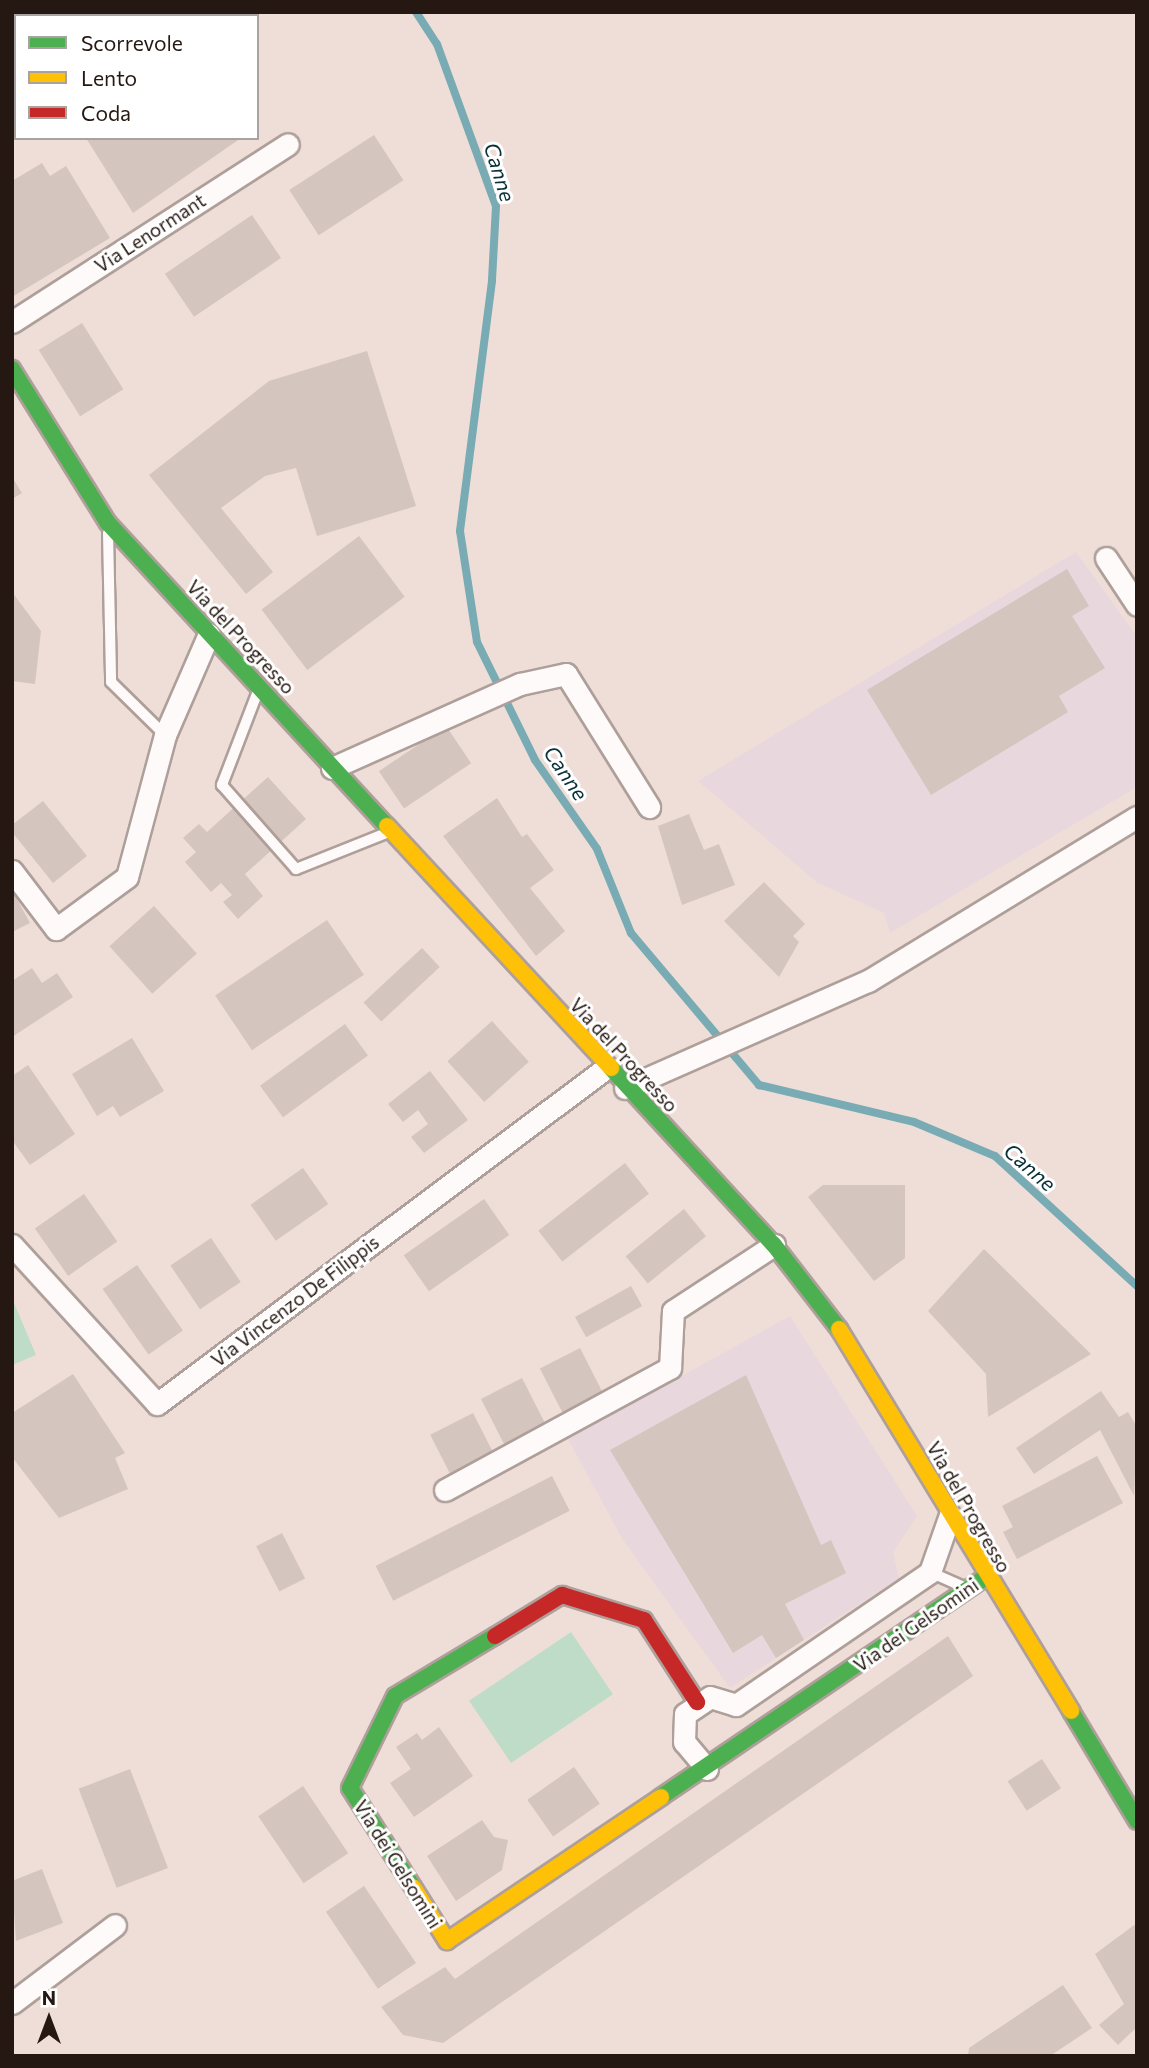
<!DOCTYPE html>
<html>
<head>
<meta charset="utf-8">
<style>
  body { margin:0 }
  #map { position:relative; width:1149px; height:2068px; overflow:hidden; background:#efded7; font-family:Commissioner,sans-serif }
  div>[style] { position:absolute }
  .commercial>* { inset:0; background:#e8d7dd }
  .green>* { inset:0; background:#bfdcc8; transform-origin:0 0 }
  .stream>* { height:8px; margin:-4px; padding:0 4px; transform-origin:4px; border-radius:4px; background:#78abb3 }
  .building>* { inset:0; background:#d4c5bf; transform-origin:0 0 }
  .roads { filter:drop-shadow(2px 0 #ae9f9a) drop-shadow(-2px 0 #ae9f9a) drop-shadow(0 2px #ae9f9a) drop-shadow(0 -2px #ae9f9a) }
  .lane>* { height:10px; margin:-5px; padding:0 5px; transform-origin:5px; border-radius:5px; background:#fdfaf9 }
  .street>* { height:21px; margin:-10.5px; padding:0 10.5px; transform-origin:10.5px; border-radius:10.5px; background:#fdfaf9 }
  .fast>* { height:16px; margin:-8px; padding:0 8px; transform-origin:8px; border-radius:8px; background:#4caf50 }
  .slow>* { height:16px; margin:-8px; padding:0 8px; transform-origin:8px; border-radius:8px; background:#ffc107 }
  .jam>* { height:16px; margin:-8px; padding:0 8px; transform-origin:8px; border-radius:8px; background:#c62828 }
  span { translate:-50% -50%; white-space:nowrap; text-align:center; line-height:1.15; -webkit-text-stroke:6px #fff; paint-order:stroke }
  .street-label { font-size:19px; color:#251711 }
  .water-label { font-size:21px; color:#093138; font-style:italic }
  .frame { position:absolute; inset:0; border:14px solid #251711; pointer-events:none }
  .legend { position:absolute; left:14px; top:14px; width:245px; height:126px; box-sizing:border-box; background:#fff; border:2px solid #a8a2a0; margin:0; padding:9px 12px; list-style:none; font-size:21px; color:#251711 }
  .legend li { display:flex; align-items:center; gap:14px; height:35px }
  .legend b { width:35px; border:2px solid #a8a2a0 }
  .north { position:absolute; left:14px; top:1984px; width:70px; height:70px; -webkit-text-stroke:5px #fff; paint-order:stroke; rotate:0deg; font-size:19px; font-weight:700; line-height:28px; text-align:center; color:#251711 }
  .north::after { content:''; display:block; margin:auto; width:24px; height:32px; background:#251711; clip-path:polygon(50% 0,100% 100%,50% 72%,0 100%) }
</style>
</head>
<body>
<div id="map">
  <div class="commercial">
    <div style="clip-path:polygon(1076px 552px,1137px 637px,1137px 787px,890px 933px,884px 913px,818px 883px,698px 781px)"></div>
    <div style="clip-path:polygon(790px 1316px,917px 1516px,893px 1552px,899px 1578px,730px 1688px,623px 1540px,568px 1439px)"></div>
  </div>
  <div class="green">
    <div style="clip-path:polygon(12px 1298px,36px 1355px,12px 1365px)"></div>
    <div style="left:571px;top:1632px;width:75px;height:123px;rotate:56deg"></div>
  </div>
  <div class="stream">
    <div style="left:416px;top:12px;width:38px;rotate:57deg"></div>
    <div style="left:437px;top:44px;width:172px;rotate:70deg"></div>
    <div style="left:496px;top:206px;width:75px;rotate:93.1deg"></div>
    <div style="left:492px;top:281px;width:252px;rotate:97.3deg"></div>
    <div style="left:460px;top:531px;width:112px;rotate:81.3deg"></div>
    <div style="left:477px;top:642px;width:131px;rotate:63.8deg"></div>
    <div style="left:535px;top:760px;width:108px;rotate:55.1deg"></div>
    <div style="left:597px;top:849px;width:91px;rotate:68deg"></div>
    <div style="left:631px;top:933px;width:199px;rotate:49.9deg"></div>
    <div style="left:759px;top:1085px;width:159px;rotate:13.4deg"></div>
    <div style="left:914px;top:1122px;width:88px;rotate:22.8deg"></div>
    <div style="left:995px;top:1156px;width:193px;rotate:42.5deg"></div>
  </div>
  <div class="building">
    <div style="clip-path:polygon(71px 12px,133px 12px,133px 13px,73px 16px)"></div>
    <div style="left:374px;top:135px;width:54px;height:101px;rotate:57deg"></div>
    <div style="clip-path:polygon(86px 138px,241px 138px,133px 213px)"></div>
    <div style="clip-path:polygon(42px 163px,50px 176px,66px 166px,110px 238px,12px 297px,12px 181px)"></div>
    <div style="left:252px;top:215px;width:52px;height:105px;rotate:56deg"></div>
    <div style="left:82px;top:323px;width:78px;height:51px;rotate:58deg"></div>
    <div style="clip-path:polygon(367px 351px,416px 506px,317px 536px,296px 468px,265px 476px,221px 508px,273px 572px,246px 594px,149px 475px,269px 381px)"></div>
    <div style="clip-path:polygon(12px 477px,22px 493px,12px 499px)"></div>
    <div style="left:359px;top:536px;width:76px;height:122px;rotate:53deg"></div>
    <div style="clip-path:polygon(1067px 569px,1089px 606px,1072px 616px,1105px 668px,1059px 696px,1068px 712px,931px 795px,867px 690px)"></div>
    <div style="clip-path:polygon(12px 592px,41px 631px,35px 684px,12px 681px)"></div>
    <div style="left:446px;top:726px;width:45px;height:81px;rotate:56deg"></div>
    <div style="clip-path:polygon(268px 777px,306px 819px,245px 874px,263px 896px,238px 919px,223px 902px,232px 895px,221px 883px,211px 892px,185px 862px,196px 852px,183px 838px,199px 824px,207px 832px)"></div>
    <div style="clip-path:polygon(497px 798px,522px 837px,527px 834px,554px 870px,530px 888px,565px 931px,536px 956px,443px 836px)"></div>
    <div style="clip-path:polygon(43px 801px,87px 856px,53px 883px,12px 832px,12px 825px)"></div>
    <div style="clip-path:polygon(689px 814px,704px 850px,719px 844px,735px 885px,682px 905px,658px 826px)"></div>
    <div style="clip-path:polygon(764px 882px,805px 924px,793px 936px,799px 942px,779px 977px,724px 921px)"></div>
    <div style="clip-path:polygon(12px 890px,30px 923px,12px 932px)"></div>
    <div style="left:154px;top:906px;width:64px;height:60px;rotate:48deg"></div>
    <div style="left:327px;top:920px;width:66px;height:135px;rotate:56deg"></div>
    <div style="left:422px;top:948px;width:26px;height:80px;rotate:47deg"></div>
    <div style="clip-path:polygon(32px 968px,42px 983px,57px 973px,73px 997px,12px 1037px,12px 981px)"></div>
    <div style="left:492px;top:1021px;width:55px;height:60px;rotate:48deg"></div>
    <div style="left:345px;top:1024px;width:39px;height:105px;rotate:54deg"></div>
    <div style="clip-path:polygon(132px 1038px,164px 1091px,120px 1117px,113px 1106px,97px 1116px,72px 1074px)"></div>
    <div style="clip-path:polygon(28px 1065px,75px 1134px,30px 1165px,12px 1140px,12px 1076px)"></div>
    <div style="clip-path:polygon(430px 1071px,468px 1120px,424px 1153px,411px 1137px,428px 1124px,418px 1110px,403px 1122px,388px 1104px)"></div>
    <div style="left:625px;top:1163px;width:39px;height:110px;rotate:52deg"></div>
    <div style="left:303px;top:1168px;width:44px;height:64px;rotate:55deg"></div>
    <div style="clip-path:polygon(823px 1185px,905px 1185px,905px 1258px,874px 1281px,808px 1197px)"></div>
    <div style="left:84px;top:1194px;width:58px;height:60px;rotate:55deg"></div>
    <div style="left:484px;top:1199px;width:44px;height:98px;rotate:55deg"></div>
    <div style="left:684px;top:1209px;width:35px;height:75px;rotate:51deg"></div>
    <div style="left:211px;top:1238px;width:53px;height:49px;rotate:56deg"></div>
    <div style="clip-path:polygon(984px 1249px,1091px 1354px,988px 1417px,986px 1374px,928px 1311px)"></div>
    <div style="left:137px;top:1265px;width:80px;height:42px;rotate:55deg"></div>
    <div style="left:631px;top:1286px;width:23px;height:64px;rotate:61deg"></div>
    <div style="left:580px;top:1348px;width:55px;height:45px;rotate:63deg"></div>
    <div style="clip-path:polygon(73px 1374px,125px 1453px,115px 1458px,128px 1489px,59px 1518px,12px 1457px,12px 1413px)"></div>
    <div style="clip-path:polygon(746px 1375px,821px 1545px,831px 1540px,846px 1573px,785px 1604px,804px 1640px,776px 1658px,762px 1635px,733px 1653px,610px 1450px)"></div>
    <div style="left:522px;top:1378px;width:56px;height:46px;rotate:63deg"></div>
    <div style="clip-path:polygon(1101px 1391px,1119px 1417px,1128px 1412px,1137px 1427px,1134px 1496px,1100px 1430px,1034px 1474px,1016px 1448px)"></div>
    <div style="left:473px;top:1413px;width:47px;height:48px;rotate:63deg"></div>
    <div style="clip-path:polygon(1097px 1456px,1123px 1503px,1017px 1559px,1003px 1532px,1013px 1527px,1002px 1506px)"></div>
    <div style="left:552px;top:1476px;width:39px;height:198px;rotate:63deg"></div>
    <div style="left:282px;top:1533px;width:51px;height:29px;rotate:63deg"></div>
    <div style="clip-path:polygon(948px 1636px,973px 1676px,443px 2043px,403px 2035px,381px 2007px,445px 1967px,455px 1979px)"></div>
    <div style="clip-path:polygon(439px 1727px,473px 1776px,414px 1817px,390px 1783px,411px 1769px,396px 1747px,417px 1733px,422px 1740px)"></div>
    <div style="left:1042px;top:1759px;width:35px;height:41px;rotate:57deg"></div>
    <div style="left:574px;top:1767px;width:45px;height:57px;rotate:55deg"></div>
    <div style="left:130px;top:1769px;width:106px;height:55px;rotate:69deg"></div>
    <div style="left:303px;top:1786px;width:81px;height:54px;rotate:56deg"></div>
    <div style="clip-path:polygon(482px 1820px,494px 1837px,508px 1840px,502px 1870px,456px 1901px,427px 1856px)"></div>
    <div style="clip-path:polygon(42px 1869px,63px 1923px,16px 1941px,12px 1881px)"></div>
    <div style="left:364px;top:1886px;width:93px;height:46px;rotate:56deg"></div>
    <div style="clip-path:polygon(1137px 1923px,1137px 2027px,1118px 2045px,1099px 2025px,1124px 2004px,1095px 1954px)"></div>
    <div style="clip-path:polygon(1063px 1985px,1092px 2028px,1050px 2056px,968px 2056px,969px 2048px)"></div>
  </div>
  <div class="roads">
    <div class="lane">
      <div style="left:108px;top:533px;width:149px;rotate:88.8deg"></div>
      <div style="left:111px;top:682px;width:76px;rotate:44.5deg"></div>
      <div style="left:258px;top:691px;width:101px;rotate:111deg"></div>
      <div style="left:222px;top:785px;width:112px;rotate:48.6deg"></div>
      <div style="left:296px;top:869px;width:100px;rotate:-21.7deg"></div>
      <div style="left:930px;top:1572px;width:36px;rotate:24deg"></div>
    </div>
    <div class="street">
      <div style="left:12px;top:322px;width:328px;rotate:-32.8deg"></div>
      <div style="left:1106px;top:558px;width:56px;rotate:56.6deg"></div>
      <div style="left:332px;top:768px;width:206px;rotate:-24.1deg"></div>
      <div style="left:520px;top:684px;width:47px;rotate:-12.3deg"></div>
      <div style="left:566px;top:674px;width:157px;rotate:58deg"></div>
      <div style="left:12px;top:871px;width:73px;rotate:52.8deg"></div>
      <div style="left:56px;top:929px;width:88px;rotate:-36.2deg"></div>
      <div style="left:127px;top:877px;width:147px;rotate:-75deg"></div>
      <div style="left:165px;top:735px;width:110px;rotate:-66.5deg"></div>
      <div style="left:625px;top:1088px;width:266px;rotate:-23.8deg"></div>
      <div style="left:868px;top:981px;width:315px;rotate:-31.4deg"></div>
      <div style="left:12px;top:1245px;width:215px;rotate:47.6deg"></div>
      <div style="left:157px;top:1404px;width:561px;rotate:-36.81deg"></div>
      <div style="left:445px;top:1490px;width:256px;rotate:-28.5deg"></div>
      <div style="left:670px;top:1368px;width:57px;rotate:-87deg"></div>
      <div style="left:673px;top:1311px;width:121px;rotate:-33.2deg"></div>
      <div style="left:707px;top:1769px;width:35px;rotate:-130deg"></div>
      <div style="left:684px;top:1742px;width:28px;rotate:-88deg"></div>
      <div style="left:685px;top:1714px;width:30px;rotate:-34deg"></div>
      <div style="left:710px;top:1697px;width:27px;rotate:17deg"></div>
      <div style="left:736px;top:1705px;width:235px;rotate:-34.4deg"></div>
      <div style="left:930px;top:1572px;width:60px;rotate:-70.7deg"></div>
      <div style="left:12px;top:2003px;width:129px;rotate:-37.1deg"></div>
    </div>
    <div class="fast">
      <div style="left:12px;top:369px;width:181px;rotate:58.1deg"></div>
      <div style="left:108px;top:523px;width:412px;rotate:47.4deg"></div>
      <div style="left:611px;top:1068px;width:241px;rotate:47.4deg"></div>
      <div style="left:774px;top:1245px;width:106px;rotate:52.3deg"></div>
      <div style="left:1071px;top:1711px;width:128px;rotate:59deg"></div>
      <div style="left:661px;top:1797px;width:392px;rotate:-34.1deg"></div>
      <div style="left:413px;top:1887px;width:117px;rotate:-122.5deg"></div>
      <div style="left:350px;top:1788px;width:102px;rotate:-63.9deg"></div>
      <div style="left:395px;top:1696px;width:117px;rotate:-31deg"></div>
    </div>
    <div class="slow">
      <div style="left:387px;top:826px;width:330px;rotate:47.2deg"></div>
      <div style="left:839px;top:1329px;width:447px;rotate:58.7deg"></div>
      <div style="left:413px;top:1887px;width:64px;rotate:57.8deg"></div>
      <div style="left:447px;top:1941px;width:258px;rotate:-33.9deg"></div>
    </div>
    <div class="jam">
      <div style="left:495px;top:1636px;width:79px;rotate:-31.5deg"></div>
      <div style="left:562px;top:1595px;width:86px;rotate:17deg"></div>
      <div style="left:644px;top:1620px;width:98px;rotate:57.1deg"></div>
    </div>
  </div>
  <div class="street-label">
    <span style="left:150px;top:233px;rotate:-33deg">Via Lenormant</span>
    <span style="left:241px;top:637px;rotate:47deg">Via del Progresso</span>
    <span style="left:624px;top:1055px;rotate:47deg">Via del Progresso</span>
    <span style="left:295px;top:1301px;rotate:-37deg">Via Vincenzo De Filippis</span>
    <span style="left:969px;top:1507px;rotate:60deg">Via del Progresso</span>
    <span style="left:916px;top:1625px;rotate:-35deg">Via dei Gelsomini</span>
    <span style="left:398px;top:1864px;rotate:58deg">Via dei Gelsomini</span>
  </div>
  <div class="water-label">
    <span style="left:500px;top:172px;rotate:73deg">Canne</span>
    <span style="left:566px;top:773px;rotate:56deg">Canne</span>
    <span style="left:1030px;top:1167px;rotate:41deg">Canne</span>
  </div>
  <div class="frame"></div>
  <ul class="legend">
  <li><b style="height:9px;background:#4caf50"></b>Scorrevole</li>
  <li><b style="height:9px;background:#ffc107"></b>Lento</li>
  <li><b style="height:9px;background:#c62828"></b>Coda</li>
  </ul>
  <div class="north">N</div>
</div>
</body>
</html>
